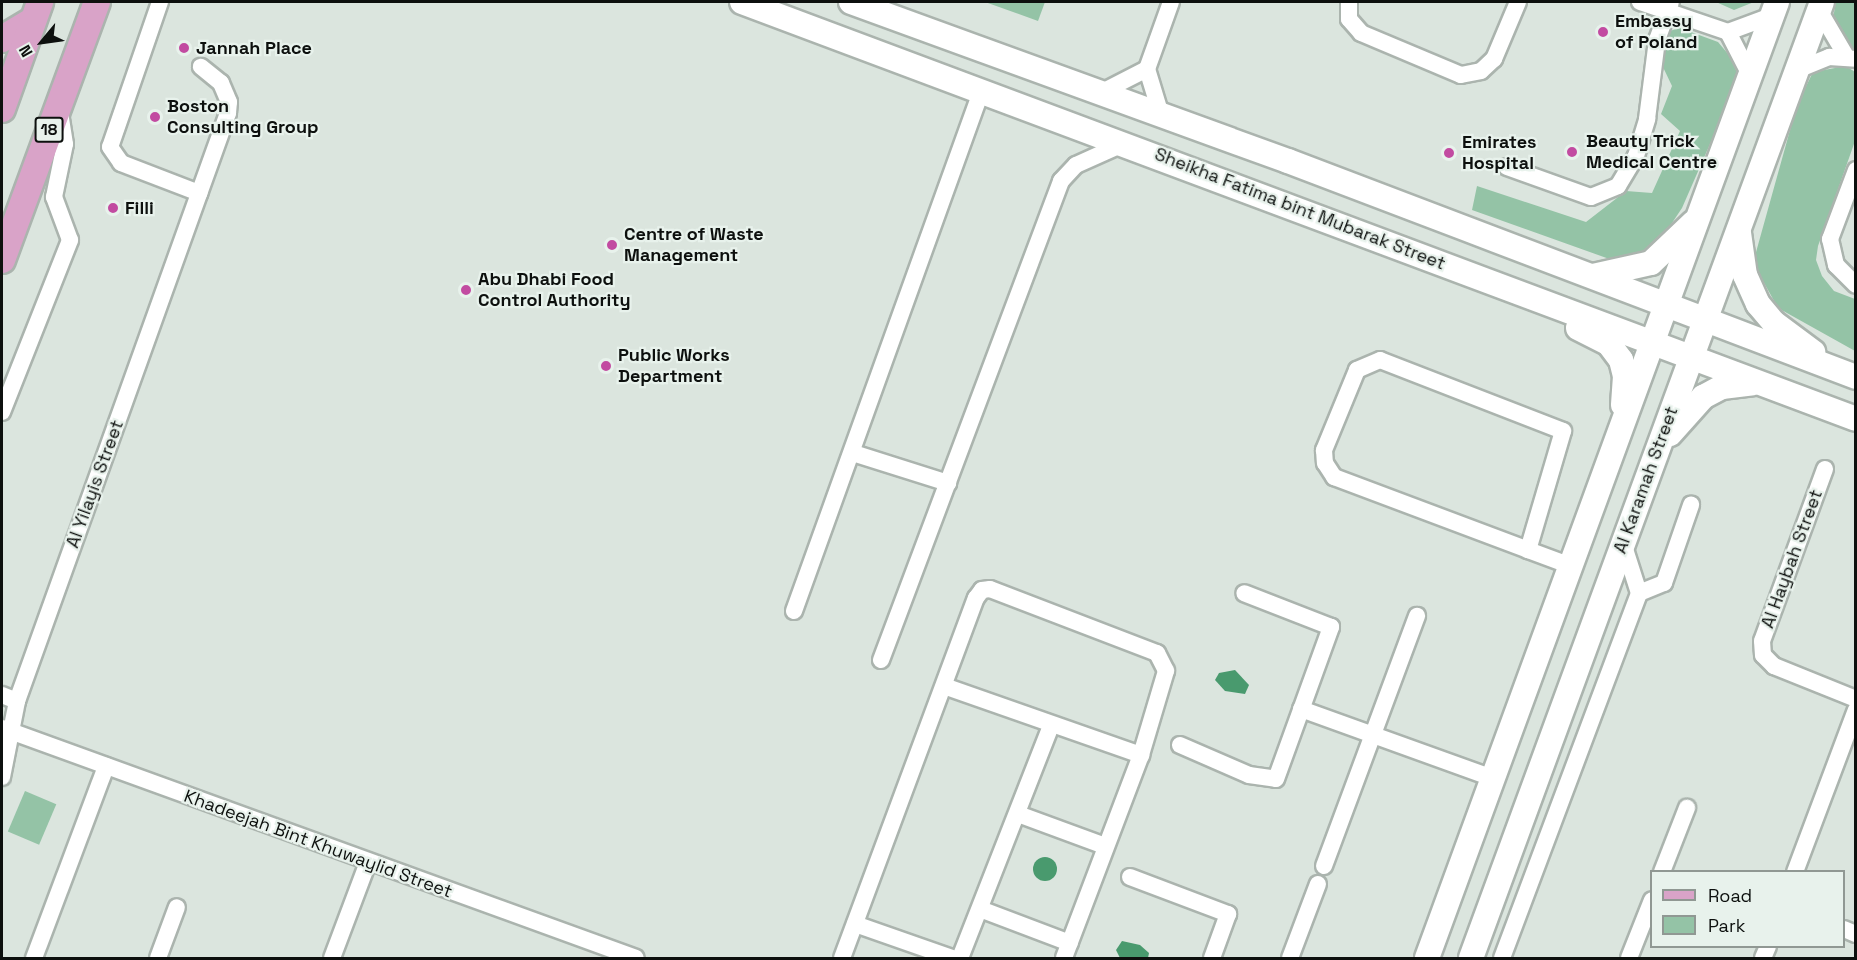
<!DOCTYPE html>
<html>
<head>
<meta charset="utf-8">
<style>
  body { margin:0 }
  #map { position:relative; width:1857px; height:960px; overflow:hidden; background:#dbe5de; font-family:"Space Grotesk",sans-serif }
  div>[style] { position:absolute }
  .green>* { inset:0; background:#94c3a6; transform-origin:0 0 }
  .water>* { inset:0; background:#499a6e }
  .round { border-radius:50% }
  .roads { filter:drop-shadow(2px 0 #abb4ae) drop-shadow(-2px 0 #abb4ae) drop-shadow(0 2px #abb4ae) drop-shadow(0 -2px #abb4ae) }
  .street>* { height:16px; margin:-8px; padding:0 8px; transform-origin:8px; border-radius:8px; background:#fff }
  .secondary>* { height:24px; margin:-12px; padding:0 12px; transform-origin:12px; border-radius:12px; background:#fff }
  .primary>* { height:26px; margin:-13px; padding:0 13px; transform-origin:13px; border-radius:13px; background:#d9a3c8 }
  .dots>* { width:16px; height:16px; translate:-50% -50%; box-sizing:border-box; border:3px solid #e8f2ec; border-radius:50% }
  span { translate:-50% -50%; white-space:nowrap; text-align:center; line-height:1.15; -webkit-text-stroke:4.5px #e8f2ec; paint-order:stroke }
  .shield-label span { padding:2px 4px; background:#e8f2ec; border:2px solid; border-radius:4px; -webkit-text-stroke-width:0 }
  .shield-label { font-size:16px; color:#0d100e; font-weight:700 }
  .poi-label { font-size:18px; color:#0d100e; font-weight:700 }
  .left { translate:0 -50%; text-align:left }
  .street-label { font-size:18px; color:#0d100e }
  .frame { position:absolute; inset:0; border:3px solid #0d100e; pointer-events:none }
  .legend { position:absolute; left:1650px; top:870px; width:195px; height:78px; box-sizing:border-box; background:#e8f2ec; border:2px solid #909893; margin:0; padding:8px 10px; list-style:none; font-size:18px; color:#0d100e }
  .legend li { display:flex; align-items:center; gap:12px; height:30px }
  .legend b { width:30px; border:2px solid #909893 }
  .north { position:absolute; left:12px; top:12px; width:60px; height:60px; -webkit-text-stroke:4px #e8f2ec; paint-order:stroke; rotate:241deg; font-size:16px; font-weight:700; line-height:24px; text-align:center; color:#0d100e }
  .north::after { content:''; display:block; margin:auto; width:21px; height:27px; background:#0d100e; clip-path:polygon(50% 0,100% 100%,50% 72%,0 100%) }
</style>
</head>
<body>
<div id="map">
  <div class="green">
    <div style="clip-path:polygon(985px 2px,1045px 2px,1038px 21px)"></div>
    <div style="clip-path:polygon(1716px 2px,1754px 2px,1734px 10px)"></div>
    <div style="clip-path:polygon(1836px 2px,1855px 2px,1855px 52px,1839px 38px,1832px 23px)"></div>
    <div style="clip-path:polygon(1680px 28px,1718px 42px,1734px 61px,1738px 80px,1682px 208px,1662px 238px,1639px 255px,1615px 261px,1472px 210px,1477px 186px,1586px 222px,1626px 191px,1652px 193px,1680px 131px,1661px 114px,1672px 86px,1662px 65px,1666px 32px)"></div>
    <div style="clip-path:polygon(1846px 66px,1855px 72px,1855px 141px,1818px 246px,1816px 260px,1822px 276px,1834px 291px,1855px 299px,1855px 351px,1778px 308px,1753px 263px,1797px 105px,1813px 72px)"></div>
    <div style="left:25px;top:791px;width:34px;height:44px;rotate:23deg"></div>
  </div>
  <div class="water">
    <div style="clip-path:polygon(1235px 670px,1249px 685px,1245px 694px,1225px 691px,1215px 680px,1219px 673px)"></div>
    <div class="round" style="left:1033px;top:857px;width:24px;height:24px"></div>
    <div style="clip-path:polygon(1122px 941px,1140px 945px,1149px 953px,1148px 958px,1120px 958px,1116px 950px)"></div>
  </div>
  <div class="roads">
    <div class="street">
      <div style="left:160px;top:2px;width:153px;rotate:109deg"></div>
      <div style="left:110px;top:147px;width:19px;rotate:55deg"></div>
      <div style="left:121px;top:163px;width:84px;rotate:21deg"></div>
      <div style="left:1349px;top:2px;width:17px;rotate:90deg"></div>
      <div style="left:1349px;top:19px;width:18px;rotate:49deg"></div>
      <div style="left:1361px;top:33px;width:108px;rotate:22.8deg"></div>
      <div style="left:1461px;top:75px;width:20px;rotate:-11deg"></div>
      <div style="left:1481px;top:71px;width:18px;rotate:-43deg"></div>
      <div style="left:1494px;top:59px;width:62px;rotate:-67.2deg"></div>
      <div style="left:1640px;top:2px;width:93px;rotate:18.8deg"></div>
      <div style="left:1728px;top:32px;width:46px;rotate:-20.4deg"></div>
      <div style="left:1819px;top:10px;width:53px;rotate:59.6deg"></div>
      <div style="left:1728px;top:32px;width:48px;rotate:62.9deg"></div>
      <div style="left:1797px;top:70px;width:35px;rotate:-22deg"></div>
      <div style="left:1829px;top:57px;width:27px;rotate:4deg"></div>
      <div style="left:1100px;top:93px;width:53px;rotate:-27.1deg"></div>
      <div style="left:1161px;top:115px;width:48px;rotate:-106.9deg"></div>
      <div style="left:1147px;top:69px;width:71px;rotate:-70.3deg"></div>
      <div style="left:1507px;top:167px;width:89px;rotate:19.7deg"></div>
      <div style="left:1591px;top:197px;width:29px;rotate:-22deg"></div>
      <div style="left:1618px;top:186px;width:35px;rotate:-59deg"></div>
      <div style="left:1636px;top:156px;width:39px;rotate:-73deg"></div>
      <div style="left:1647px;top:119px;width:80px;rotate:-82.8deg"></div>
      <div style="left:1657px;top:40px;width:40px;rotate:-69.8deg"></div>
      <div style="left:1856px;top:170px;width:74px;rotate:110.6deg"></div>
      <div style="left:1830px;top:239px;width:27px;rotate:77deg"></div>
      <div style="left:1836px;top:265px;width:28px;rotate:45deg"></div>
      <div style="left:2px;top:412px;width:185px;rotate:-68.4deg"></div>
      <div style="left:70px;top:240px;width:46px;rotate:-110.4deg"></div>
      <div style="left:54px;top:197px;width:54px;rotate:-78.3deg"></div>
      <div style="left:65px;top:144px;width:37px;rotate:-99deg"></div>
      <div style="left:853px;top:453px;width:100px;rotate:17.5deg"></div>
      <div style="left:1825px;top:469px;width:183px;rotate:110.1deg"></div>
      <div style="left:1762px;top:641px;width:14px;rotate:86deg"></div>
      <div style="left:1763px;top:655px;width:16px;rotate:45deg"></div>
      <div style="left:1774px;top:666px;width:88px;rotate:21.9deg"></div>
      <div style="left:1528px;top:550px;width:124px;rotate:-73.6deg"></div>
      <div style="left:1563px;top:431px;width:196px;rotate:-158.8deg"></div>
      <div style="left:1380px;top:360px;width:25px;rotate:157deg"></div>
      <div style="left:1357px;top:370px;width:87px;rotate:112.4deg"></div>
      <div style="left:1324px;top:450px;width:13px;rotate:86deg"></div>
      <div style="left:1325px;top:463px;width:17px;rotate:57deg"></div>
      <div style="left:1334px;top:477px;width:207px;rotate:20.6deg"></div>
      <div style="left:1528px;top:550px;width:46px;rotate:20.4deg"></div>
      <div style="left:1639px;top:593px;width:27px;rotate:-22deg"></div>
      <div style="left:1664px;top:583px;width:83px;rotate:-70.9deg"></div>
      <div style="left:794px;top:611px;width:555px;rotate:-70.19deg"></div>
      <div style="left:881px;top:660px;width:512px;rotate:-69.4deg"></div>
      <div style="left:1061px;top:181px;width:22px;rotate:-47deg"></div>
      <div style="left:1076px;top:165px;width:54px;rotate:-24.2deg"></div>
      <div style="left:944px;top:686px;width:209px;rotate:19.3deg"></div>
      <div style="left:2px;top:695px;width:16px;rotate:22deg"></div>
      <div style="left:1301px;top:709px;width:204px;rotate:19.8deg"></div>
      <div style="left:2px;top:728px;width:674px;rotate:19.94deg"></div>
      <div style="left:1180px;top:745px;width:75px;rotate:23.5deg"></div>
      <div style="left:1249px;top:775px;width:27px;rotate:8deg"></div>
      <div style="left:1276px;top:779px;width:162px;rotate:-70.1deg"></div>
      <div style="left:1331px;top:627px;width:93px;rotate:-158.7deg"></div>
      <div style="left:2px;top:777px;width:77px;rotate:-78.8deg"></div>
      <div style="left:17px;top:701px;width:625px;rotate:-70.26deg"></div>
      <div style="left:228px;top:113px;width:11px;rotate:-85deg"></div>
      <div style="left:229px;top:102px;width:21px;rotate:-113deg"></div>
      <div style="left:221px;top:83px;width:26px;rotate:-141deg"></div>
      <div style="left:1018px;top:814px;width:93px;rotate:20.2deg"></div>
      <div style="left:1324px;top:866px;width:267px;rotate:-69.6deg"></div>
      <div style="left:1662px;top:872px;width:69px;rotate:-68.7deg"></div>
      <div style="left:1795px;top:872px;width:173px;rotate:-69.4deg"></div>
      <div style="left:1130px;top:877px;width:105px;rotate:20.7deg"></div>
      <div style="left:1228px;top:914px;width:47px;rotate:110deg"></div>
      <div style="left:980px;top:909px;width:96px;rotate:20.7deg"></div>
      <div style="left:855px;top:924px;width:103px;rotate:19.3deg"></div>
      <div style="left:1844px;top:929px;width:13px;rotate:23deg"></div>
      <div style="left:34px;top:958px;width:205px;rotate:-69.4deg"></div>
      <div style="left:158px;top:958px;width:54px;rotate:-69.6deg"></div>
      <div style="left:332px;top:958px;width:103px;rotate:-69.4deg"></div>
      <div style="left:842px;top:958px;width:384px;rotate:-69.6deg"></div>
      <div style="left:976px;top:598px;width:10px;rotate:-53deg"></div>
      <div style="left:982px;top:590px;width:8px;rotate:-7deg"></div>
      <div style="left:990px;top:589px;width:179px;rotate:21deg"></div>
      <div style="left:1157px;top:653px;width:20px;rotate:63deg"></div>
      <div style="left:1166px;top:671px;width:88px;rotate:106.6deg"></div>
      <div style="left:1141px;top:755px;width:217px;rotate:110.8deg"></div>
      <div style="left:960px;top:958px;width:249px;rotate:-68.6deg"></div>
      <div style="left:1290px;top:958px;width:79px;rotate:-69.3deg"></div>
      <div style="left:1502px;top:958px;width:390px;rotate:-69.4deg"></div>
      <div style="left:1639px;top:593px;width:52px;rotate:-107.7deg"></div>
      <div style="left:1629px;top:958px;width:62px;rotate:-68.4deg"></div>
      <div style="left:1763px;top:958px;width:13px;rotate:-67deg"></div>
    </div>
    <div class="secondary">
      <div style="left:742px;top:2px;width:1189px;rotate:20.52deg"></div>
      <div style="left:851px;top:2px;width:465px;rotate:20deg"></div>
      <div style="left:1288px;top:161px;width:608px;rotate:20.82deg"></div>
      <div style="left:1739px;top:233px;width:42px;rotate:81.9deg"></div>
      <div style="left:1745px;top:275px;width:32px;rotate:66deg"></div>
      <div style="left:1758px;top:304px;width:25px;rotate:50deg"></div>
      <div style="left:1774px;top:323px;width:49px;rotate:36.6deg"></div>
      <div style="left:1593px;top:276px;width:59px;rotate:-12.6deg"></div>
      <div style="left:1651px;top:263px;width:58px;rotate:-43.6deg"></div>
      <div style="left:1578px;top:328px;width:35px;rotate:27deg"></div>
      <div style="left:1609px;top:344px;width:20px;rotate:53deg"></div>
      <div style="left:1621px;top:360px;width:16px;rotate:76deg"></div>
      <div style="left:1625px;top:376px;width:29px;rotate:94deg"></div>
      <div style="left:1670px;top:434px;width:50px;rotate:-48.3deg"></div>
      <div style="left:1703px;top:397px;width:21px;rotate:-28deg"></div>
      <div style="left:1722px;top:387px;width:31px;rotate:-7deg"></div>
      <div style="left:1427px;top:958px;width:1018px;rotate:-69.89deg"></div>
      <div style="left:1471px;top:958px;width:1018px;rotate:-69.84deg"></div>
    </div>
    <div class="primary">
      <div style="left:2px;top:39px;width:35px;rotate:-31deg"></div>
      <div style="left:2px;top:109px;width:114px;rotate:-70.4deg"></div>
      <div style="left:2px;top:260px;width:275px;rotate:-69.8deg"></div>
    </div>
  </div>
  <div class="dots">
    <div style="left:1603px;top:32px;background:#c24ba1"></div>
    <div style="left:184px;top:48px;background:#c24ba1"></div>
    <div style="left:155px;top:117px;background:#c24ba1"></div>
    <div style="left:1572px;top:152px;background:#c24ba1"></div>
    <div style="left:1449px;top:153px;background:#c24ba1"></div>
    <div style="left:113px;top:208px;background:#c24ba1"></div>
    <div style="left:612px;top:245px;background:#c24ba1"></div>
    <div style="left:466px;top:290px;background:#c24ba1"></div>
    <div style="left:606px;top:366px;background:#c24ba1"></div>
  </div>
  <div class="shield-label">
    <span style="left:49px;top:130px">18</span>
  </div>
  <div class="poi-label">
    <span class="left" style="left:1615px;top:32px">Embassy<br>of Poland</span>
    <span class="left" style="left:196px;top:48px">Jannah Place</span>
    <span class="left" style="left:167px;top:117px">Boston<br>Consulting Group</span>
    <span class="left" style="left:1586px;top:152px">Beauty Trick<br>Medical Centre</span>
    <span class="left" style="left:1462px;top:153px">Emirates<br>Hospital</span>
    <span class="left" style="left:125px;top:208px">Filli</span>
    <span class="left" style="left:624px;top:245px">Centre of Waste<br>Management</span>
    <span class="left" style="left:478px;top:290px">Abu Dhabi Food<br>Control Authority</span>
    <span class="left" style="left:618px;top:366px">Public Works<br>Department</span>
  </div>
  <div class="street-label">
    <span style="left:1300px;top:209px;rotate:21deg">Sheikha Fatima bint Mubarak Street</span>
    <span style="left:1646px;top:480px;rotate:-70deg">Al Karamah Street</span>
    <span style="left:95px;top:484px;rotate:-70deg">Al Yilayis Street</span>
    <span style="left:1792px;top:559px;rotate:-70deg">Al Haybah Street</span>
    <span style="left:318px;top:844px;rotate:20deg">Khadeejah Bint Khuwaylid Street</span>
  </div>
  <div class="frame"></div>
  <ul class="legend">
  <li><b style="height:8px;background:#d9a3c8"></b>Road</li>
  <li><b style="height:16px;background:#94c3a6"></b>Park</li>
  </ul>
  <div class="north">N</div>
</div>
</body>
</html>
